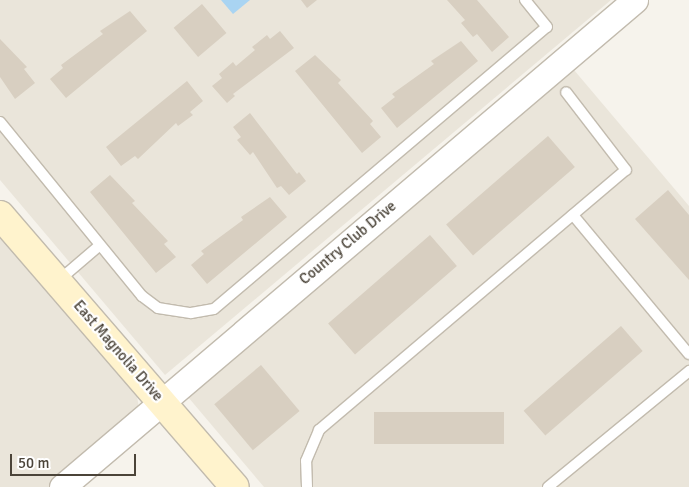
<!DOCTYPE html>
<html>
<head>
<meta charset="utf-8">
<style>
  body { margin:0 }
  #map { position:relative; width:689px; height:487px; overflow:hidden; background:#f6f3ec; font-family:Signika,sans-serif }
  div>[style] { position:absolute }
  .residential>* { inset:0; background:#eae5da }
  .water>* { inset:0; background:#a9d4f2 }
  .building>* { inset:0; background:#d8cfc1; transform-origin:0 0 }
  .roads { filter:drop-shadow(1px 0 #c2bbae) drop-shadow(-1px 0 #c2bbae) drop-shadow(0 1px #c2bbae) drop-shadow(0 -1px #c2bbae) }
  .service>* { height:10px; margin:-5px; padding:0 5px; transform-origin:5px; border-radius:5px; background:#fff }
  .tertiary>* { height:25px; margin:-12.5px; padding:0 12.5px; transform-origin:12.5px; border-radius:12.5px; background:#fff }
  .secondary>* { height:28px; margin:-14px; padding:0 14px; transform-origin:14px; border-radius:14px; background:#fff3cd }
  span { translate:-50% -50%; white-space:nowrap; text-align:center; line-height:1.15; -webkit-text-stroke:4.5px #fff; paint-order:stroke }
  .street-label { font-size:15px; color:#4b4439 }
  .scale { position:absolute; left:10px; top:454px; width:126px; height:22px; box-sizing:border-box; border:2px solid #4b4439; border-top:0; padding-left:6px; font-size:15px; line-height:18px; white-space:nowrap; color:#4b4439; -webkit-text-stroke:4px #fff; paint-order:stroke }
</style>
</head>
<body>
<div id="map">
  <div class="residential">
    <div style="clip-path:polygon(0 0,611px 0,165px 375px,0 180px)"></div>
    <div style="clip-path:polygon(574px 70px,689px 206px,689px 487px,264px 487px,188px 397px)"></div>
    <div style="clip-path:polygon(0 233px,136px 390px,139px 408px,50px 487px,0 487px)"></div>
  </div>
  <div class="water">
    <div style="clip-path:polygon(221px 0,250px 0,233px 14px)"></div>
  </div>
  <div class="building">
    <div style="clip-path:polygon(301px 0,317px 0,307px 8px)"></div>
    <div style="clip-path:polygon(447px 0,477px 0,509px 37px,492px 52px,477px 34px,473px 37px,461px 23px,465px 20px)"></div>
    <div style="left:202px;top:4px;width:38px;height:37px;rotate:50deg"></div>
    <div style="clip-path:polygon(130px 11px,147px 31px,66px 98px,50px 79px,63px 68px,61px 65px,103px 34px,100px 31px)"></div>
    <div style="clip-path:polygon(280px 31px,294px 48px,233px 94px,235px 96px,227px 103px,212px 86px,222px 78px,219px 74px,233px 62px,236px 66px,255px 50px,252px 47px,267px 35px,270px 39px)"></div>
    <div style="clip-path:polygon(0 39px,27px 67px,24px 69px,35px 83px,15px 99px,0 77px)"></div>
    <div style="clip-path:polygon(461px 41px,478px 61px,397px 128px,381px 108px,395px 97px,392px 94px,434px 64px,431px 61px)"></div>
    <div style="clip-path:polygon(315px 55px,341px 80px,338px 83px,373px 121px,370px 124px,381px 137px,362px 153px,295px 71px)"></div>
    <div style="clip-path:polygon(187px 81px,203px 101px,190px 112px,193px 115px,178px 126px,176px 123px,138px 159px,135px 156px,121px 166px,106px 147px)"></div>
    <div style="clip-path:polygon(250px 113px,297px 174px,299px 172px,306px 181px,289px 195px,281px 186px,277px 188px,253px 152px,250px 155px,237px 140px,241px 137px,233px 127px)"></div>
    <div style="left:548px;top:136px;width:41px;height:135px;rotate:49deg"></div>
    <div style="clip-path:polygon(110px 175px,135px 201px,132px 203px,168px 241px,164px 244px,176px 257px,156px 273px,90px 192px)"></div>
    <div style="clip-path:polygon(668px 190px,689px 215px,689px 280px,635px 219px)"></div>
    <div style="clip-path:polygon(270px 197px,287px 217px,207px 284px,191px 265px,204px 254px,201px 251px,243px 220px,241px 217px)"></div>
    <div style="left:430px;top:235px;width:41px;height:135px;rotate:49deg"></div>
    <div style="left:621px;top:326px;width:33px;height:129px;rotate:49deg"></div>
    <div style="left:261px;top:365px;width:60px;height:61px;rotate:50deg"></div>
    <div style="left:374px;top:412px;width:130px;height:32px"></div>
  </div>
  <div class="roads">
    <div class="service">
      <div style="left:0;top:122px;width:225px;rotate:50.8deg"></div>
      <div style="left:142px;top:296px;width:20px;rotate:37deg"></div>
      <div style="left:158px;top:308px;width:33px;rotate:9deg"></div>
      <div style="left:191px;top:313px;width:23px;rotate:-10deg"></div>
      <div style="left:214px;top:309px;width:436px;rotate:-40.3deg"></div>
      <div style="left:547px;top:27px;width:35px;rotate:-129deg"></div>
      <div style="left:573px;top:215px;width:181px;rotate:50.2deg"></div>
      <div style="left:58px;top:281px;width:55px;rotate:-40.6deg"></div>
      <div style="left:307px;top:487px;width:26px;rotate:-92deg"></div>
      <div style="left:306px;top:461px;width:34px;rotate:-67deg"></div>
      <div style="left:319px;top:430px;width:402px;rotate:-40.3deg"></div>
      <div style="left:626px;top:170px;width:98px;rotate:-127.6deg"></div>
      <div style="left:548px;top:487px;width:183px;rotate:-39.4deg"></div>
    </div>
    <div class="tertiary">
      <div style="left:62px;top:487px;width:752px;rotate:-40.36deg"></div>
    </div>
    <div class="secondary">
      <div style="left:0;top:215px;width:359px;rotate:49.2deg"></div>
    </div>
  </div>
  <div class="street-label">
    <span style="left:348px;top:243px;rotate:-40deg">Country Club Drive</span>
    <span style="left:118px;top:351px;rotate:49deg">East Magnolia Drive</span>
  </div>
  <div class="scale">50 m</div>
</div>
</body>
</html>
